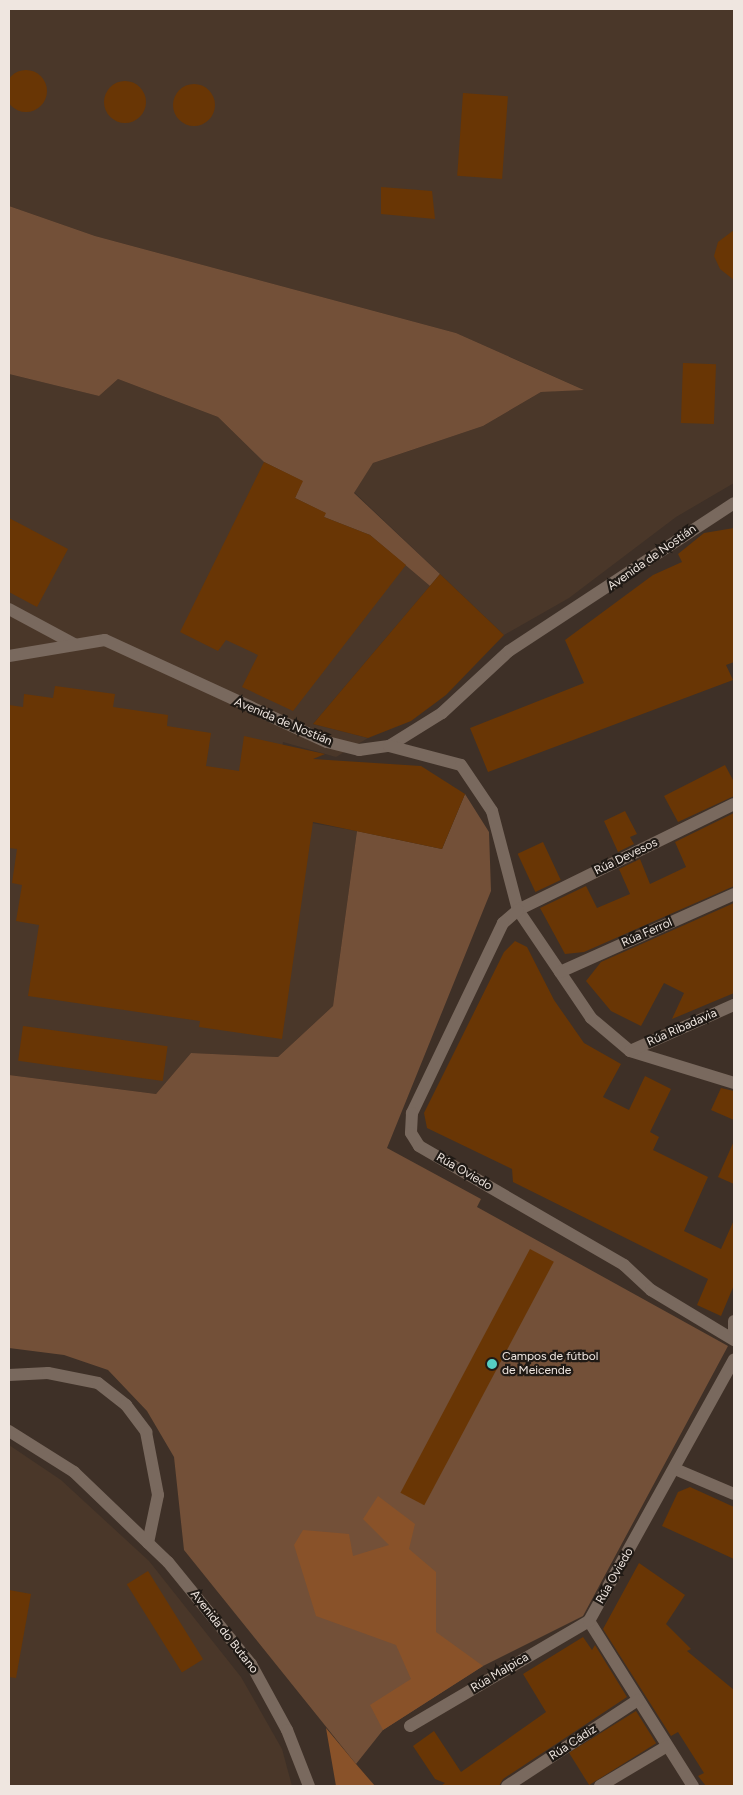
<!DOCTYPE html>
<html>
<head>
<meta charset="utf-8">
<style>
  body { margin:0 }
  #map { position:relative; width:743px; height:1795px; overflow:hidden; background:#3e3027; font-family:Figtree,sans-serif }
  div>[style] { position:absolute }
  .built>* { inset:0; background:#4a3729 }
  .green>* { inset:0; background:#735038 }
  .forest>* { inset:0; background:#895229 }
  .building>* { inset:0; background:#693605; transform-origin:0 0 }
  .round { border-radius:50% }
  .minor>* { height:12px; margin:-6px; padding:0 6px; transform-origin:6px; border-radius:6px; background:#79695e }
  .dots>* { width:14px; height:14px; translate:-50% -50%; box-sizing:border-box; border:2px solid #201a15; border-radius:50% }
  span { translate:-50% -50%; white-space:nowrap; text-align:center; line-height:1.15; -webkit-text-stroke:4.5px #201a15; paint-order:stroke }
  .street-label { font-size:12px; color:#efe6e0 }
  .poi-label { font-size:12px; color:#efe6e0 }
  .left { translate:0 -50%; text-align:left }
  .frame { position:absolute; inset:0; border:10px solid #efe6e0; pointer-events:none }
</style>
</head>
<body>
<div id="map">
  <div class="built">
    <div style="clip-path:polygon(9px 9px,734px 9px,734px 483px,676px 517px,569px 598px,504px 635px,354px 492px,373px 463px,483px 426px,541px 392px,582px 389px,456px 333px,95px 236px,9px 206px)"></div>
    <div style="clip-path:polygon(9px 374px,99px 396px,118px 379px,218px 417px,264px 462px,303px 481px,295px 498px,370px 535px,430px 586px,313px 724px,368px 738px,336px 757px,283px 742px,272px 816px,357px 831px,333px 1006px,278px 1057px,191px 1053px,156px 1094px,9px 1075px)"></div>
    <div style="clip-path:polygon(9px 1445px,61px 1480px,149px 1561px,241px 1677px,282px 1749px,292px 1786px,9px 1786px)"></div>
  </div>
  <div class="green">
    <div style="clip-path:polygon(9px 206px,95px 236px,456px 333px,584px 390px,541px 392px,483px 426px,373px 463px,354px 493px,440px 574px,430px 586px,370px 535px,324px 517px,325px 513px,295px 498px,302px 481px,264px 462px,218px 417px,118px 379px,99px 396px,9px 374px)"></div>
    <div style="clip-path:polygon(465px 794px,489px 832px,491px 891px,387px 1148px,481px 1199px,477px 1207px,728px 1346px,583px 1616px,483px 1666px,383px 1730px,356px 1764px,184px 1550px,174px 1457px,147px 1411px,108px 1370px,64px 1355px,9px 1348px,9px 1075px,156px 1094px,191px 1053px,278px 1057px,333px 1006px,357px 831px,442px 849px)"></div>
  </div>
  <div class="forest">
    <div style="clip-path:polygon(378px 1496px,415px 1524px,409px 1549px,436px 1572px,436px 1632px,483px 1666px,383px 1730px,370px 1705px,411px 1679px,396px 1645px,316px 1616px,294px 1545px,303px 1530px,349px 1534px,353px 1556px,389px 1545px,363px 1519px)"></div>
    <div style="clip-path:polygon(326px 1728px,356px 1764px,375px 1786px,336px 1786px)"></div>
  </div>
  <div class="building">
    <div class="round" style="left:5px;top:70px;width:42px;height:42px"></div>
    <div class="round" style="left:104px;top:81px;width:42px;height:42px"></div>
    <div class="round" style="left:173px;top:84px;width:42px;height:42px"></div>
    <div style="left:463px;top:93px;width:45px;height:83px;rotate:4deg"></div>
    <div style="clip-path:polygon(381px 187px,432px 191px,435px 219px,381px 214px)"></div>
    <div style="clip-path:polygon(734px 230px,734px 280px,720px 269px,714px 256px,718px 242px)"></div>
    <div style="left:683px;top:363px;width:33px;height:60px;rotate:2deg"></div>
    <div style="clip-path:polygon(264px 462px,303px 481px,295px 498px,326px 513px,324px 517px,370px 535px,406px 565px,293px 711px,242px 687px,258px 655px,226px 640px,218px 651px,180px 632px)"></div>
    <div style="clip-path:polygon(9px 518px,68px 549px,37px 607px,9px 592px)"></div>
    <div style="clip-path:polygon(734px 528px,734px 662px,726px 665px,733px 680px,488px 772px,470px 728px,584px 683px,565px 640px,653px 575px,682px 562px,678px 554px,704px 533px)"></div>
    <div style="clip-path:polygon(440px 574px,504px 635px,446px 695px,411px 721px,368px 738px,313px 724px)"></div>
    <div style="clip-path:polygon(55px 686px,115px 694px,113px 707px,168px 715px,167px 726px,211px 733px,206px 766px,239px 771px,244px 736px,325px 754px,313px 759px,421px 766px,465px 794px,442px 849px,313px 822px,282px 1039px,199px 1027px,200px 1021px,28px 996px,39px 925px,16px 921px,22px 885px,12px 883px,17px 849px,9px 848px,9px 705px,23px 707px,24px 694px,53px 698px)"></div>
    <div style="clip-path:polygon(725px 765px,734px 782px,734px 796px,678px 822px,664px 796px)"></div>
    <div style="clip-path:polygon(625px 811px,637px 834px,630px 837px,634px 844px,618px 852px,604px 821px)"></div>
    <div style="clip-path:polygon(734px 813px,734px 886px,584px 952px,565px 954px,540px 908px,586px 886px,597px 908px,630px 894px,619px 869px,640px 859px,650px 884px,686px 867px,675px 842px)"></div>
    <div style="left:543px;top:842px;width:42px;height:28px;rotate:65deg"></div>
    <div style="clip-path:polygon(734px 903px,734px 993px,672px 1019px,684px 993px,664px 983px,641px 1026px,611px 1011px,586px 981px,601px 962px)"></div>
    <div style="clip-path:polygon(515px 941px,527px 947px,554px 1000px,584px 1043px,621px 1064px,603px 1097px,629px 1110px,645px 1076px,671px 1089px,650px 1132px,659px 1137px,653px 1150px,708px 1177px,684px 1231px,721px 1249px,734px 1220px,734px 1285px,721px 1316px,697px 1305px,708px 1279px,513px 1182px,512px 1169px,427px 1128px,424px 1113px,504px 952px)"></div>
    <div style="left:23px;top:1026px;width:146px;height:35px;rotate:8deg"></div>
    <div style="clip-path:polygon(721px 1088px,734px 1091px,734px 1120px,711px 1110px)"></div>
    <div style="clip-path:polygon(734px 1141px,734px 1184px,718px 1177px)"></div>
    <div style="left:530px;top:1249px;width:27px;height:276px;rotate:28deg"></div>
    <div style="clip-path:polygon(690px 1487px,734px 1507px,734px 1559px,662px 1526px,678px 1492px)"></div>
    <div style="clip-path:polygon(639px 1563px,685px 1595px,666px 1624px,691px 1649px,687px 1651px,734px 1690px,734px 1786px,706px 1786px,698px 1776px,704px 1773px,678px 1732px,671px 1736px,603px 1629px)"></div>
    <div style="left:148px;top:1571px;width:104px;height:25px;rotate:58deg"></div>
    <div style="clip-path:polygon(9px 1590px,31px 1594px,16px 1678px,9px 1677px)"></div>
    <div style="clip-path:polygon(583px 1637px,592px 1650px,595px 1645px,627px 1697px,503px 1779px,499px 1786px,441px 1786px,445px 1783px,435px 1779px,413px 1746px,434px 1731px,461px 1772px,546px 1712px,523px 1674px)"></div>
    <div style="left:636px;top:1711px;width:38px;height:79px;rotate:58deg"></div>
  </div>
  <div class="minor">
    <div style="left:9px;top:609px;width:74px;rotate:28.3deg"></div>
    <div style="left:9px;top:656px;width:97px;rotate:-9.5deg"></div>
    <div style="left:105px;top:640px;width:244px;rotate:24.7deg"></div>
    <div style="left:327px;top:742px;width:33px;rotate:14deg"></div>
    <div style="left:359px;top:750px;width:30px;rotate:-8deg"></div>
    <div style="left:389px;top:746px;width:62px;rotate:-31.9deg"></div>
    <div style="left:442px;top:713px;width:91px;rotate:-42.8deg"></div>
    <div style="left:509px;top:651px;width:269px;rotate:-33.3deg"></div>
    <div style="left:389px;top:746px;width:74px;rotate:14.8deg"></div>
    <div style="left:461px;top:765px;width:55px;rotate:56deg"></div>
    <div style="left:492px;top:811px;width:102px;rotate:75.3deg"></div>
    <div style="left:518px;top:910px;width:130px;rotate:55.9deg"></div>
    <div style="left:591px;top:1018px;width:51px;rotate:40.2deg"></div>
    <div style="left:630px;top:1051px;width:109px;rotate:17.1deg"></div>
    <div style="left:734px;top:804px;width:241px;rotate:153.9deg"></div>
    <div style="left:518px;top:910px;width:20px;rotate:139deg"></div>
    <div style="left:503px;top:923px;width:211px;rotate:115.6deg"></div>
    <div style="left:412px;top:1113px;width:20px;rotate:93deg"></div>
    <div style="left:411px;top:1133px;width:15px;rotate:58deg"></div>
    <div style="left:419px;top:1146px;width:237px;rotate:30.1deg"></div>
    <div style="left:624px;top:1265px;width:37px;rotate:43deg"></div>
    <div style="left:651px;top:1290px;width:97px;rotate:31.1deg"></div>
    <div style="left:560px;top:972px;width:191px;rotate:-24.1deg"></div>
    <div style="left:630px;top:1051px;width:114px;rotate:-23.9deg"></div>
    <div style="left:734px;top:1321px;width:9px;rotate:90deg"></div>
    <div style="left:9px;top:1375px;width:39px;rotate:-3deg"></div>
    <div style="left:48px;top:1373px;width:51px;rotate:11.3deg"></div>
    <div style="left:98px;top:1383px;width:36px;rotate:38deg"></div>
    <div style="left:126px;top:1405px;width:34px;rotate:53deg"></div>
    <div style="left:146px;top:1432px;width:64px;rotate:79.2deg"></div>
    <div style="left:158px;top:1495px;width:49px;rotate:101.8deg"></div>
    <div style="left:9px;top:1431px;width:77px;rotate:32.2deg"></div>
    <div style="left:74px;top:1472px;width:130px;rotate:43.8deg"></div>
    <div style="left:168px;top:1562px;width:132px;rotate:50.9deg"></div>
    <div style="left:251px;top:1664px;width:75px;rotate:61.4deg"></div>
    <div style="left:287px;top:1730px;width:60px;rotate:68.6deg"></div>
    <div style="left:675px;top:1469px;width:64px;rotate:23deg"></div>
    <div style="left:589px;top:1621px;width:195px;rotate:57.8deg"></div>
    <div style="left:410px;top:1726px;width:208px;rotate:-30.4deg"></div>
    <div style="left:589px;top:1621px;width:299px;rotate:-61deg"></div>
    <div style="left:507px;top:1786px;width:157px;rotate:-33.3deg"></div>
    <div style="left:600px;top:1786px;width:78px;rotate:-30.8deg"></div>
  </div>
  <div class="dots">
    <div style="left:492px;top:1364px;background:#56cec3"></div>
  </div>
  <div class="street-label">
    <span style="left:652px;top:558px;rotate:-35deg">Avenida de Nostián</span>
    <span style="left:283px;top:722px;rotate:23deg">Avenida de Nostián</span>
    <span style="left:626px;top:857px;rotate:-26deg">Rúa Devesos</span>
    <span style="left:647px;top:933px;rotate:-24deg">Rúa Ferrol</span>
    <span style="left:682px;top:1028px;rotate:-24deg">Rúa Ribadavia</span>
    <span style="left:464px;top:1172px;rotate:30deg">Rúa Oviedo</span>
    <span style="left:615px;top:1576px;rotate:-60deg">Rúa Oviedo</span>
    <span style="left:224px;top:1632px;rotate:52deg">Avenida do Butano</span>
    <span style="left:500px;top:1673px;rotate:-31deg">Rúa Malpica</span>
    <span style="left:573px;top:1743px;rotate:-33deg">Rúa Cádiz</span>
  </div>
  <div class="poi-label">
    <span class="left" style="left:502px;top:1364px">Campos de fútbol<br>de Meicende</span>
  </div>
  <div class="frame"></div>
</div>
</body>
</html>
